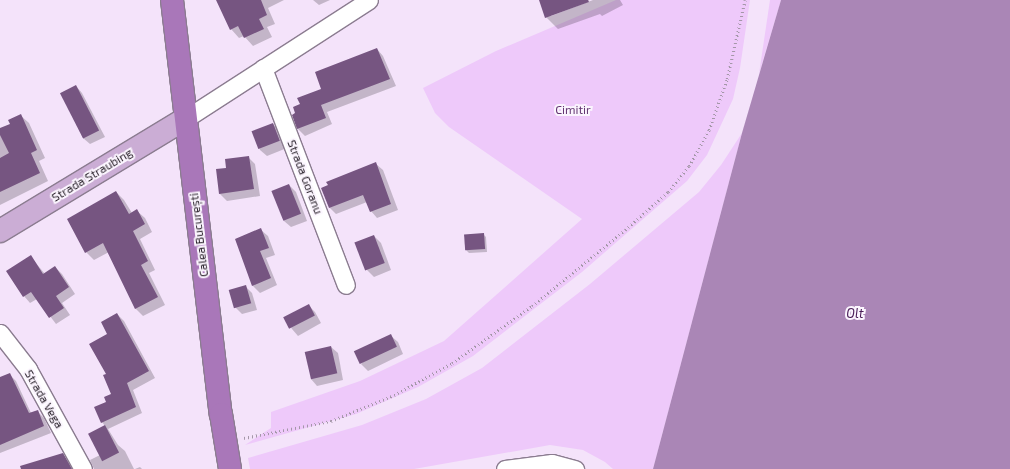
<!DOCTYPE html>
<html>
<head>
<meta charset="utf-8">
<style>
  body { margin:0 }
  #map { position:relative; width:1010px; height:469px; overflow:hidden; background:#f4e3fa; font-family:"Exo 2",sans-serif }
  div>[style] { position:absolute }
  .green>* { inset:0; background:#eec9fa }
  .water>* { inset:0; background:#aa86b6 }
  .shadow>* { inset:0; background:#0003 }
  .building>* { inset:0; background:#765581; transform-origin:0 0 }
  .path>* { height:2.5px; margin-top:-1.25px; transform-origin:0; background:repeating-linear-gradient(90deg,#a497a8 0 1px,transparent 0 4px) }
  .roads { filter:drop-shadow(1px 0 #8b7c90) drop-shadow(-1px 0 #8b7c90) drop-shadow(0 1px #8b7c90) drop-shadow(0 -1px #8b7c90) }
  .minor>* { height:17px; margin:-8.5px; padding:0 8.5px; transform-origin:8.5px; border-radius:8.5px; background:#fff }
  .major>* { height:22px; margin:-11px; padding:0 11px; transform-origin:11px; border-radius:11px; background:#cbadd5 }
  .highway>* { height:22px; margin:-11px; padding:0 11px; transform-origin:11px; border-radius:11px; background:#a977b9 }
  span { translate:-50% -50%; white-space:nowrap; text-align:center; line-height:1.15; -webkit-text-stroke:4px #fbf5fe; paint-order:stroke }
  .park-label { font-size:12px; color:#643672 }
  .street-label { font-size:12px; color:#2c252e }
  .water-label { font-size:13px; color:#491c57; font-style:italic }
</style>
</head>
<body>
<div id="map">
  <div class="green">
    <div style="clip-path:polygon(616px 0,750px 0,740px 68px,733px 99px,707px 155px,687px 181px,582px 272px,473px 356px,418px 387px,356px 414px,245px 445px,271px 428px,271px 412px,360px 381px,444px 341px,582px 219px,449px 127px,435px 113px,423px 88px,496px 51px)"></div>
    <div style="clip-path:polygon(770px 0,781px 0,759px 74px)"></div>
    <div style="clip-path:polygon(742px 133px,653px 469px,613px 469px,605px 462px,583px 450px,550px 445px,414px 469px,250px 469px,248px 458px,362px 425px,426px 399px,482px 368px,590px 284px,699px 192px,721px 165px)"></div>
  </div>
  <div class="water">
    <div style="clip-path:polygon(781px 0,1010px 0,1010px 469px,653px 469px,742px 133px)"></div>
  </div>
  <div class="shadow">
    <div style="clip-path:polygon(217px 0,284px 0,268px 8px,275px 24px,267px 27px,272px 37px,253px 46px,244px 36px,239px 38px,231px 29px)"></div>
    <div style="clip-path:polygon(313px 0,330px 0,319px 5px)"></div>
    <div style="clip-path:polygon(540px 0,590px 0,551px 14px,551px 16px,593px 0,620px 0,623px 5px,602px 16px,600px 14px,558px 29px,546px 17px)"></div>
    <div style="clip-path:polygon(377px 49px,383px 56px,396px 86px,327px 112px,332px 124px,305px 136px,298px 129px,293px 115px,322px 90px)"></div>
    <div style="clip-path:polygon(76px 86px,82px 93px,105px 137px,90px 144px,83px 138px,61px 93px)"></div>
    <div style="clip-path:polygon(20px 115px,29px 123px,45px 158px,39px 161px,48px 181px,0 205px,0 130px,11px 124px)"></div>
    <div style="clip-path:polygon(273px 124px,280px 131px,287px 148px,267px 156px,260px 150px,253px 132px)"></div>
    <div style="clip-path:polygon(248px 157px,255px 164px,260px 196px,227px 201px,220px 194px,217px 170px,227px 169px)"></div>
    <div style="clip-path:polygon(376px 164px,383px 170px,398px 210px,377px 218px,371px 211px,367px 202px,336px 214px,329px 207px)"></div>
    <div style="clip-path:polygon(289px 185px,296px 192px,307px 221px,291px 227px,284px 221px)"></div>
    <div style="clip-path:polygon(116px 192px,124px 200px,132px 213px,137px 211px,145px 218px,152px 232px,140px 239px,155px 270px,149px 273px,165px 305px,143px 316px,135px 308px,109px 252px,94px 260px,86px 252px,68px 220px)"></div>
    <div style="clip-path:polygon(261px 230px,268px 236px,275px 255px,266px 258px,277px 285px,260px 293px,253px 286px,236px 240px)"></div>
    <div style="clip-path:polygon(483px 234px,486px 237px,487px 252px,469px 253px,466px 250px)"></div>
    <div style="clip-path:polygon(374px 236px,381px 243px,391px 270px,374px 277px,367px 270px)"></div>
    <div style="clip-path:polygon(30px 256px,45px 274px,55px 267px,62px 274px,75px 294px,62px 303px,70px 315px,56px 324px,37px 299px,30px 303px,24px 296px)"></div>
    <div style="clip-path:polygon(245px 286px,252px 293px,257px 310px,242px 314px,235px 307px)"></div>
    <div style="clip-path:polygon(309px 306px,315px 312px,321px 323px,298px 336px,292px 329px,286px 318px)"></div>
    <div style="clip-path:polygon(117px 314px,124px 321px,155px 378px,133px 390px,142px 413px,108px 429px,118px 445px,125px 451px,134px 469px,94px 469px,90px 460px,100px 455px,105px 426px,102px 422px,107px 403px,112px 394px,107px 374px,109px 334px)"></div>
    <div style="clip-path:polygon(391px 336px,398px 342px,403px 354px,368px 371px,361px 364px)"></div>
    <div style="clip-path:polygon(331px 347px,338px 353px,343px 380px,317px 386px,311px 379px)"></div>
    <div style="clip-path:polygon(9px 374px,16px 381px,31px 413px,37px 411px,44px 418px,51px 433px,0 453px,0 378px)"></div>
    <div style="clip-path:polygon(62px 454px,74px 469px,35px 469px)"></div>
    <div style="clip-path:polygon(140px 467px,142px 469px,135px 469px)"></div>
  </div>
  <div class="building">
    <div style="clip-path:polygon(216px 0,261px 0,267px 15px,259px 19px,264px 29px,244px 38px,238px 26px,230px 30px)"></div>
    <div style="clip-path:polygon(539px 0,588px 0,589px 2px,545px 18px)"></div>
    <div style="clip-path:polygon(377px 48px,390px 79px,321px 105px,326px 118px,297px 129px,292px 115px,295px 113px,293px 107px,300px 104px,297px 98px,321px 89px,315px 72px)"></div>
    <div style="left:76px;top:85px;width:51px;height:18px;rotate:63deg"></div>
    <div style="clip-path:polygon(21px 114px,37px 150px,31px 153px,40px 173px,0 192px,0 158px,9px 153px,0 135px,0 128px,10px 124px,8px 120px)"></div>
    <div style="left:273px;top:123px;width:19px;height:23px;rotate:69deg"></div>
    <div style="clip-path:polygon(249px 156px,254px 189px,219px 194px,216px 169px,226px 168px,225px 159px)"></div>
    <div style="clip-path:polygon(376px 162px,391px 204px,370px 212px,363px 195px,329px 208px,321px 188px,328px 185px,326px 182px)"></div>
    <div style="left:289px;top:184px;width:32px;height:19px;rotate:68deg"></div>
    <div style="clip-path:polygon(116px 191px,129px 214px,137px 209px,145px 224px,133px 231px,148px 261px,141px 265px,158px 297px,135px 309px,103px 243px,85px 253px,67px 219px)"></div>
    <div style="clip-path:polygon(261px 228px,269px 248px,260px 251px,271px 278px,252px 286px,235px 239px)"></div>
    <div style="left:484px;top:233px;width:16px;height:20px;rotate:86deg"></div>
    <div style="left:374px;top:235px;width:30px;height:21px;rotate:69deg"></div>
    <div style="clip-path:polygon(31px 255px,43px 274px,55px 266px,69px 287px,56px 296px,64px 308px,49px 318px,31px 292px,23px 297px,6px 271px)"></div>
    <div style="left:246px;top:285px;width:19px;height:18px;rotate:74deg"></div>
    <div style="left:309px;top:304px;width:13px;height:29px;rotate:63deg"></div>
    <div style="clip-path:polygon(117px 313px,149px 371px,127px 383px,136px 407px,101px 423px,94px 407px,106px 402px,104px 397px,111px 394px,103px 375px,106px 374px,89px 344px,107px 334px,101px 322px)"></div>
    <div style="left:391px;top:334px;width:14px;height:41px;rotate:65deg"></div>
    <div style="left:331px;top:346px;width:28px;height:27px;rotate:77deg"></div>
    <div style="clip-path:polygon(10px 373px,29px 413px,38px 410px,44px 426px,0 445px,0 377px)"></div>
    <div style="left:105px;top:425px;width:31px;height:19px;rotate:63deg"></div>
    <div style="clip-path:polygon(63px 453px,72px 469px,21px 469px,20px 466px)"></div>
  </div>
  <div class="path">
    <div style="left:244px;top:438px;width:89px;rotate:-11.1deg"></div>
    <div style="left:331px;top:421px;width:68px;rotate:-22.4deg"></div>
    <div style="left:394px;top:395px;width:66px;rotate:-28.9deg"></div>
    <div style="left:452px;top:363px;width:98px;rotate:-35.5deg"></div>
    <div style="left:532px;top:306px;width:120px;rotate:-39.3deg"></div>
    <div style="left:625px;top:230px;width:57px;rotate:-41.5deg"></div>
    <div style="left:668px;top:192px;width:33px;rotate:-51deg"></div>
    <div style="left:689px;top:166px;width:41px;rotate:-60.9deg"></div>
    <div style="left:709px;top:130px;width:54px;rotate:-70.6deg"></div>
    <div style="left:727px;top:79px;width:81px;rotate:-77.2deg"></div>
  </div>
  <div class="roads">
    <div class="minor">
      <div style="left:263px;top:68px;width:232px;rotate:69.1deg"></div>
      <div style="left:185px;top:119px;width:219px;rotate:-32.9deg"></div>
      <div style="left:0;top:333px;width:46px;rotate:52.1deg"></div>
      <div style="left:28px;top:369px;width:114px;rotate:61.2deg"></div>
      <div style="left:505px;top:469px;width:47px;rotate:-7.3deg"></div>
      <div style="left:552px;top:463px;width:24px;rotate:15deg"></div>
    </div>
    <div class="major">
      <div style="left:0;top:231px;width:216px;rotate:-31.2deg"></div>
    </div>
    <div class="highway">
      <div style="left:172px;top:0;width:417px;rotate:83.3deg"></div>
      <div style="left:221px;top:414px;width:56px;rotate:80.7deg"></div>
    </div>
  </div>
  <div class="park-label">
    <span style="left:573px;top:110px">Cimitir</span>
  </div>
  <div class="street-label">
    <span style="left:92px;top:175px;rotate:-31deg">Strada Straubing</span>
    <span style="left:305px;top:177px;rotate:69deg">Strada Goranu</span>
    <span style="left:199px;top:235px;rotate:-97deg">Calea București</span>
    <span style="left:44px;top:399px;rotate:60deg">Strada Vega</span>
  </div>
  <div class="water-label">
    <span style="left:855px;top:313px">Olt</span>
  </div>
</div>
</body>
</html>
